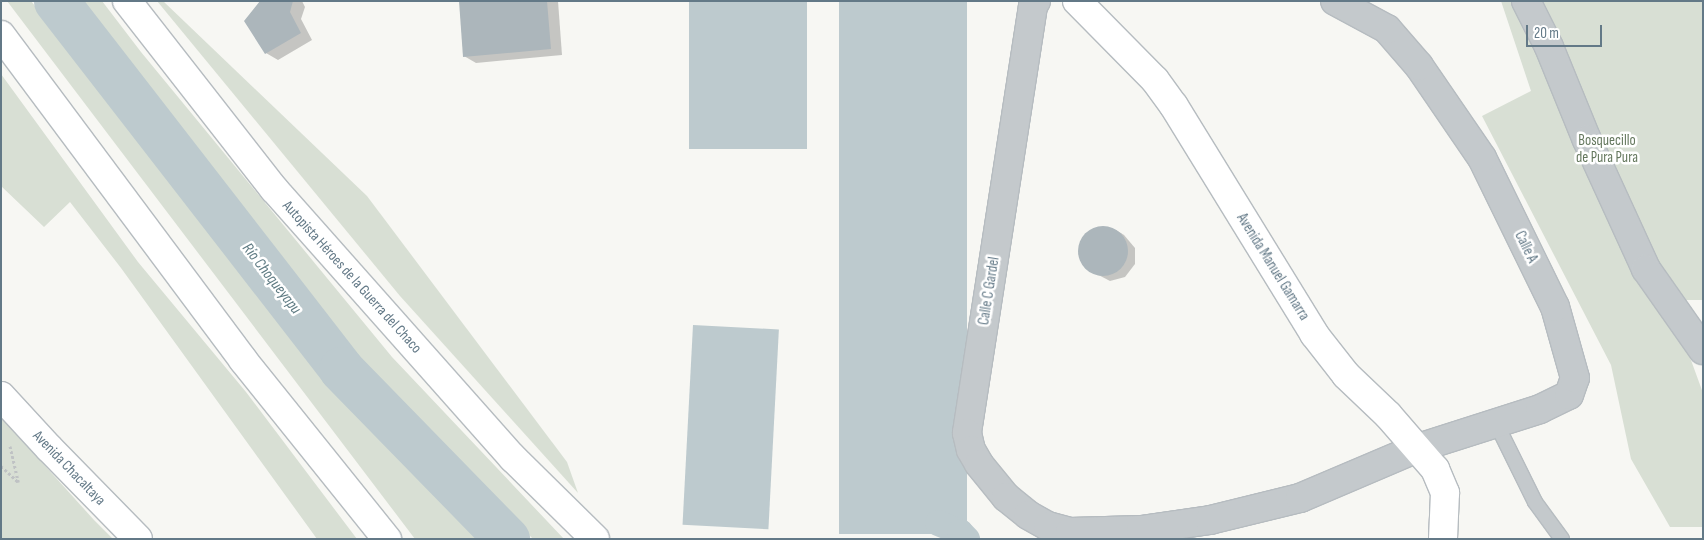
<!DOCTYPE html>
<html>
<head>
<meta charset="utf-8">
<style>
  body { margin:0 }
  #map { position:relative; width:1704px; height:540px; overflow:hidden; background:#f7f7f3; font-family:"Sofia Sans Condensed",sans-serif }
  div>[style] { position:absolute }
  .green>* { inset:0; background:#d8dfd4 }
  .water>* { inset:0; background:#bdcace; transform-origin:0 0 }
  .shadow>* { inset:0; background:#0003 }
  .canal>* { height:26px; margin:-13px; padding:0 13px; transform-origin:13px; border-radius:13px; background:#bdcace }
  .river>* { height:45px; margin:-22.5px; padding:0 22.5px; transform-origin:22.5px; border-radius:22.5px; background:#bdcace }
  .building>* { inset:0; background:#acb6bb }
  .round { border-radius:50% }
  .path>* { height:3px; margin-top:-1.5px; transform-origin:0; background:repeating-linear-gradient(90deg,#bfc2c4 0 2.5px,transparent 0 5px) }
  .roads { filter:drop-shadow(1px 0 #b6bcc0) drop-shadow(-1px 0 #b6bcc0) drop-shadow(0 1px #b6bcc0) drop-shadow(0 -1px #b6bcc0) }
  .lane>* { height:14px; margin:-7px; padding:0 7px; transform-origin:7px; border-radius:7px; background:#c4c9cc }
  .street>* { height:28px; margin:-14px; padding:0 14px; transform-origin:14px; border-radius:14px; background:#c4c9cc }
  .secondary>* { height:28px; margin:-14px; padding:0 14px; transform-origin:14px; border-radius:14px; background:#fff }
  .highway>* { height:28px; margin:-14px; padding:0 14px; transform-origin:14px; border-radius:14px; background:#fff }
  span { translate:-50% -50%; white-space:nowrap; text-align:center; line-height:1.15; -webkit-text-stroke:5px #fff; paint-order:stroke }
  .park-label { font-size:15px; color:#65785e }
  .street-label { font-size:15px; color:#637987 }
  .water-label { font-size:16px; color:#5f7b83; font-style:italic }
  .frame { position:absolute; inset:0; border:2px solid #637987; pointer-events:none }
  .scale { position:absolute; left:1526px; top:25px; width:76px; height:22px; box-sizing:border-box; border:2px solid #637987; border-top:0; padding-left:6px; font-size:15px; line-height:18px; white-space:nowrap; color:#637987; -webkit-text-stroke:4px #fff; paint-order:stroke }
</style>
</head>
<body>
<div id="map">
  <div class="green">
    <div style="clip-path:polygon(7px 1px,31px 1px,331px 382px,485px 539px,415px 539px)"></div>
    <div style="clip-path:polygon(77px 1px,102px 1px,141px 52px,392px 357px,564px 539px,533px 539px,357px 360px)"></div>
    <div style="clip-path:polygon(157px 1px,163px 1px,367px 196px,567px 462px,578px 493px,400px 296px)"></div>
    <div style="clip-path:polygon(1501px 1px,1703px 1px,1703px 300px,1669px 300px,1703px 393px,1703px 527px,1670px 527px,1631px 459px,1611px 365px,1482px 116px,1531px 91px)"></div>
    <div style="clip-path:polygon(1px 74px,138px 262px,246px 392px,357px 539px,317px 539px,121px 268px,70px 202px,44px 227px,1px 186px)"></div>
    <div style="clip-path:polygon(1px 417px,94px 520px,113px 539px,1px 539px)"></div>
  </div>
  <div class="water">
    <div style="left:689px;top:1px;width:118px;height:148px"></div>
    <div style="left:839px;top:1px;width:128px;height:533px"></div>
    <div style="left:693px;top:325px;width:86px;height:200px;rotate:3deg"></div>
  </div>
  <div class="shadow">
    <div style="clip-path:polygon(262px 1px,302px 1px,305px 7px,301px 19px,312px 40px,278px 60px,266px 53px,245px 21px)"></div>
    <div style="clip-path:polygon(460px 1px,558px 1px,562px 55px,476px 63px,464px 56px)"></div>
    <div style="clip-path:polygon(1100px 227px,1116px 230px,1124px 235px,1135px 248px,1135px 264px,1125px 277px,1110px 281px,1087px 269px,1082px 263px,1079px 248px,1086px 234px)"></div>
  </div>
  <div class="canal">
    <div style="left:938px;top:523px;width:24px;rotate:22deg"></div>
    <div style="left:960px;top:532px;width:10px;rotate:45deg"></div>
  </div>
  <div class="river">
    <div style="left:56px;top:1px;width:465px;rotate:52.2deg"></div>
    <div style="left:341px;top:369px;width:238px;rotate:45.7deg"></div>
  </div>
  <div class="building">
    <div style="clip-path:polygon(260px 1px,293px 1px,290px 12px,301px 33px,265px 54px,244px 21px)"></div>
    <div style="clip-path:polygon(459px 1px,547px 1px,551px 49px,463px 57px)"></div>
    <div class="round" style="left:1078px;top:226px;width:50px;height:50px"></div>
  </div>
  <div class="path">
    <div style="left:10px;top:446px;width:37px;rotate:77deg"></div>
    <div style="left:1px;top:466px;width:23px;rotate:43deg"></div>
  </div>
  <div class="roads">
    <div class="lane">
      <div style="left:1496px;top:423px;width:88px;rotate:63.7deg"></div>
      <div style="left:1535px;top:502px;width:46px;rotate:53.9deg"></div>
    </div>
    <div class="street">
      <div style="left:1036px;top:1px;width:6px;rotate:121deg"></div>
      <div style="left:1033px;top:6px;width:432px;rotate:98.8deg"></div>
      <div style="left:967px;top:433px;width:17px;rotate:77deg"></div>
      <div style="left:971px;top:450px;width:16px;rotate:60deg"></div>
      <div style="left:979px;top:464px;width:43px;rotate:50.7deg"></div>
      <div style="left:1006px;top:497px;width:28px;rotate:39deg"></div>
      <div style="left:1028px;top:515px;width:23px;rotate:29deg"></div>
      <div style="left:1048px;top:526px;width:23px;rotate:15deg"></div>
      <div style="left:1070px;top:532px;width:71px;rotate:-1.6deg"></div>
      <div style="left:1141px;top:530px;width:70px;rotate:-8.2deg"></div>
      <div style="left:1210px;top:520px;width:93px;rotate:-13.7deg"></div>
      <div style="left:1300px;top:498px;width:128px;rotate:-23deg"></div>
      <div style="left:1418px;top:448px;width:128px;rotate:-17.7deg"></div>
      <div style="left:1540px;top:409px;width:32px;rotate:-26deg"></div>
      <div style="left:1569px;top:395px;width:18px;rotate:-71deg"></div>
      <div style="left:1575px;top:378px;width:74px;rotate:-105.7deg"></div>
      <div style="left:1555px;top:307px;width:166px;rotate:-116.1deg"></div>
      <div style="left:1482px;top:158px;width:112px;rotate:-124.4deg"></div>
      <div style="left:1419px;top:66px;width:49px;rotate:-130.9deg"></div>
      <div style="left:1387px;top:29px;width:59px;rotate:-151.7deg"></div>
      <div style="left:1526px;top:1px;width:51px;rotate:63.4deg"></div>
      <div style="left:1549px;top:47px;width:100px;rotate:67.8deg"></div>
      <div style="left:1587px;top:140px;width:142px;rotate:65.4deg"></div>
      <div style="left:1646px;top:269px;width:99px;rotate:54.9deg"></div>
    </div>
    <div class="secondary">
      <div style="left:1077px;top:1px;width:111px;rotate:45.4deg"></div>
      <div style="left:1155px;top:80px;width:32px;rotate:54deg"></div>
      <div style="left:1174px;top:106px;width:268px;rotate:58.4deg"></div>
      <div style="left:1314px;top:334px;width:52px;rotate:52deg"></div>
      <div style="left:1346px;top:375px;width:58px;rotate:43.6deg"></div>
      <div style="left:1388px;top:415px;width:72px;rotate:49deg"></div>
      <div style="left:1435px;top:469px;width:26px;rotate:67deg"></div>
      <div style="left:1445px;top:493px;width:46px;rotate:92.5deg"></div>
      <div style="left:1px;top:396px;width:71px;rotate:47.3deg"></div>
      <div style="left:49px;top:448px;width:127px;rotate:45.6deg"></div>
    </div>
    <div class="highway">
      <div style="left:127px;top:1px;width:239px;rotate:52deg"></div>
      <div style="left:274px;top:189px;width:360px;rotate:48.4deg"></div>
      <div style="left:513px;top:458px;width:115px;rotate:44.6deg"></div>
      <div style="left:1px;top:35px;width:405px;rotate:53.3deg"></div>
      <div style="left:243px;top:360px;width:230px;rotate:51.2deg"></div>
    </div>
  </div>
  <div class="park-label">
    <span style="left:1607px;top:149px">Bosquecillo<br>de Pura Pura</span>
  </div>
  <div class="street-label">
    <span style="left:1526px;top:247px;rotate:64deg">Calle A</span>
    <span style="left:1273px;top:267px;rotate:58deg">Avenida Manuel Gamarra</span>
    <span style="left:352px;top:277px;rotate:48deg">Autopista Héroes de la Guerra del Chaco</span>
    <span style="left:989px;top:291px;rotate:-81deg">Calle C Gardel</span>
    <span style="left:69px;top:468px;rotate:46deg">Avenida Chacaltaya</span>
  </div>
  <div class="water-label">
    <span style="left:271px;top:279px;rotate:52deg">Río Choqueyapu</span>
  </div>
  <div class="frame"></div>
  <div class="scale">20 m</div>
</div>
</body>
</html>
